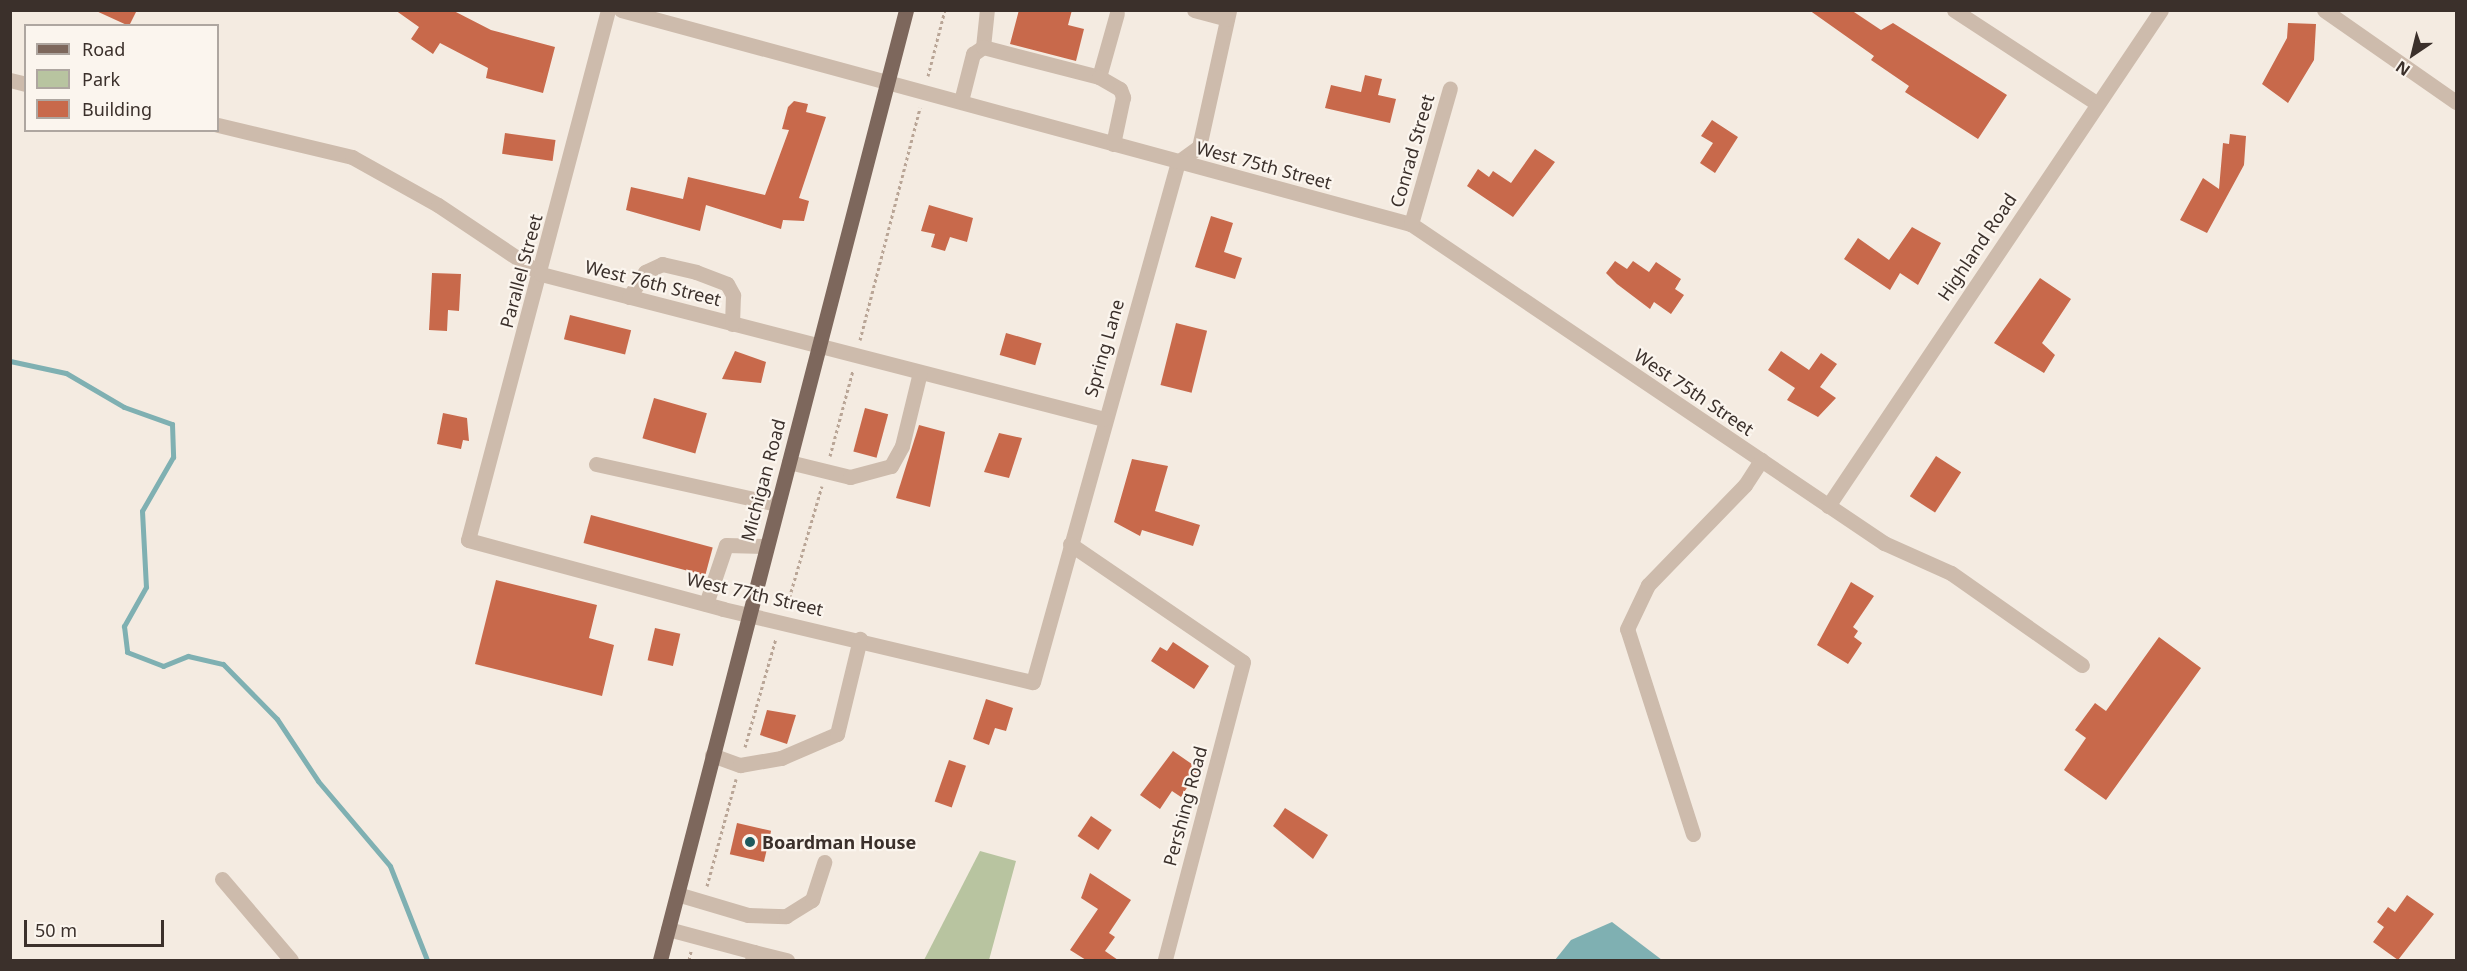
<!DOCTYPE html>
<html>
<head>
<meta charset="utf-8">
<style>
  body { margin:0 }
  #map { position:relative; width:2467px; height:971px; overflow:hidden; background:#f4ebe1; font-family:"Noto Sans",sans-serif }
  div>[style] { position:absolute }
  .green>* { inset:0; background:#b8c4a0 }
  .water>* { inset:0; background:#7fb0b2 }
  .stream>* { height:5px; margin:-2.5px; padding:0 2.5px; transform-origin:2.5px; border-radius:2.5px; background:#7fb0b2 }
  .building>* { inset:0; background:#c8694b; transform-origin:0 0 }
  .path>* { height:3px; margin-top:-1.5px; transform-origin:0; background:repeating-linear-gradient(90deg,#b9a596 0 3px,transparent 0 6px) }
  .minor>* { height:15px; margin:-7.5px; padding:0 7.5px; transform-origin:7.5px; border-radius:7.5px; background:#cdbbac }
  .major>* { height:15px; margin:-7.5px; padding:0 7.5px; transform-origin:7.5px; border-radius:7.5px; background:#7d675c }
  .dots>* { width:16px; height:16px; translate:-50% -50%; box-sizing:border-box; border:3px solid #fbf5ee; border-radius:50% }
  span { translate:-50% -50%; white-space:nowrap; text-align:center; line-height:1.15; -webkit-text-stroke:4.5px #fbf5ee; paint-order:stroke }
  .street-label { font-size:18px; color:#3b302b }
  .poi-label { font-size:18px; color:#3b302b; font-weight:700 }
  .left { translate:0 -50%; text-align:left }
  .frame { position:absolute; inset:0; border:12px solid #3b302b; pointer-events:none }
  .legend { position:absolute; left:24px; top:24px; width:195px; height:108px; box-sizing:border-box; background:#fbf5ee; border:2px solid #aea6a0; margin:0; padding:8px 10px; list-style:none; font-size:18px; color:#3b302b }
  .legend li { display:flex; align-items:center; gap:12px; height:30px }
  .legend b { width:30px; border:2px solid #aea6a0 }
  .north { position:absolute; left:2383px; top:24px; width:60px; height:60px; -webkit-text-stroke:4px #fbf5ee; paint-order:stroke; rotate:215deg; font-size:16px; font-weight:700; line-height:24px; text-align:center; color:#3b302b }
  .north::after { content:''; display:block; margin:auto; width:21px; height:27px; background:#3b302b; clip-path:polygon(50% 0,100% 100%,50% 72%,0 100%) }
  .scale { position:absolute; left:24px; top:920px; width:140px; height:27px; box-sizing:border-box; border:3px solid #3b302b; border-top:0; padding-left:8px; font-size:18px; line-height:21px; white-space:nowrap; color:#3b302b; -webkit-text-stroke:4px #fbf5ee; paint-order:stroke }
</style>
</head>
<body>
<div id="map">
  <div class="green">
    <div style="clip-path:polygon(980px 851px,1016px 861px,989px 960px,924px 960px)"></div>
  </div>
  <div class="water">
    <div style="clip-path:polygon(1612px 922px,1662px 960px,1555px 960px,1571px 940px)"></div>
  </div>
  <div class="stream">
    <div style="left:10px;top:361px;width:57px;rotate:12.1deg"></div>
    <div style="left:66px;top:373px;width:67px;rotate:30.4deg"></div>
    <div style="left:124px;top:407px;width:51px;rotate:19.5deg"></div>
    <div style="left:172px;top:424px;width:33px;rotate:88deg"></div>
    <div style="left:173px;top:457px;width:62px;rotate:119.9deg"></div>
    <div style="left:142px;top:511px;width:76px;rotate:87deg"></div>
    <div style="left:146px;top:587px;width:45px;rotate:119.4deg"></div>
    <div style="left:124px;top:626px;width:26px;rotate:83deg"></div>
    <div style="left:127px;top:652px;width:39px;rotate:21deg"></div>
    <div style="left:163px;top:666px;width:27px;rotate:-22deg"></div>
    <div style="left:188px;top:656px;width:36px;rotate:13deg"></div>
    <div style="left:223px;top:664px;width:77px;rotate:45.5deg"></div>
    <div style="left:277px;top:719px;width:74px;rotate:56.5deg"></div>
    <div style="left:318px;top:781px;width:111px;rotate:49.7deg"></div>
    <div style="left:390px;top:866px;width:101px;rotate:68.5deg"></div>
  </div>
  <div class="building">
    <div style="clip-path:polygon(94px 10px,137px 10px,129px 26px)"></div>
    <div style="clip-path:polygon(395px 10px,452px 10px,491px 30px,555px 47px,543px 93px,486px 78px,488px 68px,440px 43px,433px 54px,411px 39px,419px 27px)"></div>
    <div style="clip-path:polygon(1019px 10px,1072px 10px,1068px 25px,1084px 29px,1076px 61px,1010px 44px)"></div>
    <div style="clip-path:polygon(1809px 10px,1851px 10px,1881px 30px,1893px 23px,2007px 95px,1978px 139px,1905px 92px,1909px 86px,1871px 60px,1874px 56px)"></div>
    <div style="clip-path:polygon(2288px 23px,2316px 24px,2314px 60px,2288px 103px,2262px 84px,2287px 38px)"></div>
    <div style="clip-path:polygon(1365px 75px,1382px 79px,1378px 95px,1396px 99px,1390px 123px,1325px 108px,1331px 85px,1361px 92px)"></div>
    <div style="clip-path:polygon(794px 101px,808px 104px,806px 112px,826px 117px,799px 198px,809px 201px,804px 221px,783px 220px,781px 229px,706px 205px,700px 231px,626px 210px,631px 187px,683px 199px,688px 177px,765px 195px,789px 130px,782px 129px,788px 107px)"></div>
    <div style="clip-path:polygon(1712px 120px,1738px 137px,1715px 173px,1700px 163px,1713px 143px,1701px 136px)"></div>
    <div style="left:505px;top:133px;width:51px;height:21px;rotate:8deg"></div>
    <div style="clip-path:polygon(2230px 134px,2246px 136px,2244px 165px,2207px 233px,2180px 220px,2203px 178px,2219px 189px,2223px 143px,2229px 144px)"></div>
    <div style="clip-path:polygon(1535px 149px,1555px 162px,1513px 217px,1467px 186px,1478px 169px,1489px 177px,1493px 171px,1511px 183px)"></div>
    <div style="clip-path:polygon(929px 205px,973px 218px,967px 242px,950px 237px,945px 251px,931px 247px,935px 234px,921px 231px)"></div>
    <div style="clip-path:polygon(1211px 216px,1233px 223px,1224px 252px,1242px 258px,1235px 279px,1195px 267px)"></div>
    <div style="clip-path:polygon(1912px 227px,1941px 243px,1918px 285px,1900px 273px,1890px 290px,1844px 259px,1858px 238px,1889px 260px)"></div>
    <div style="clip-path:polygon(1615px 261px,1627px 269px,1633px 261px,1649px 272px,1656px 262px,1681px 279px,1675px 289px,1684px 295px,1671px 314px,1654px 302px,1650px 309px,1617px 284px,1606px 273px)"></div>
    <div style="clip-path:polygon(432px 273px,461px 274px,459px 311px,448px 310px,447px 331px,429px 330px)"></div>
    <div style="clip-path:polygon(2040px 278px,2071px 299px,2042px 343px,2055px 355px,2044px 373px,1994px 343px)"></div>
    <div style="left:570px;top:315px;width:63px;height:25px;rotate:14deg"></div>
    <div style="left:1176px;top:323px;width:32px;height:64px;rotate:14deg"></div>
    <div style="left:1006px;top:333px;width:37px;height:23px;rotate:16deg"></div>
    <div style="clip-path:polygon(735px 351px,766px 362px,761px 383px,722px 379px)"></div>
    <div style="clip-path:polygon(1781px 351px,1809px 370px,1821px 353px,1837px 364px,1820px 387px,1836px 398px,1818px 417px,1787px 400px,1795px 388px,1768px 370px)"></div>
    <div style="left:654px;top:398px;width:55px;height:42px;rotate:16deg"></div>
    <div style="left:865px;top:408px;width:24px;height:45px;rotate:15deg"></div>
    <div style="clip-path:polygon(443px 413px,467px 418px,469px 441px,463px 440px,461px 449px,437px 444px)"></div>
    <div style="clip-path:polygon(919px 425px,945px 432px,930px 507px,896px 498px)"></div>
    <div style="clip-path:polygon(999px 433px,1022px 438px,1009px 478px,984px 472px)"></div>
    <div style="left:1936px;top:456px;width:30px;height:48px;rotate:33deg"></div>
    <div style="clip-path:polygon(1132px 459px,1168px 466px,1155px 511px,1200px 525px,1193px 546px,1142px 530px,1140px 536px,1114px 522px)"></div>
    <div style="left:591px;top:515px;width:126px;height:29px;rotate:15deg"></div>
    <div style="clip-path:polygon(496px 580px,597px 605px,589px 638px,614px 645px,602px 696px,475px 664px)"></div>
    <div style="clip-path:polygon(1851px 582px,1874px 596px,1853px 627px,1858px 631px,1854px 637px,1862px 643px,1848px 664px,1817px 645px)"></div>
    <div style="left:655px;top:628px;width:26px;height:33px;rotate:13deg"></div>
    <div style="clip-path:polygon(2159px 637px,2201px 668px,2106px 800px,2064px 770px,2086px 738px,2075px 730px,2095px 703px,2106px 711px)"></div>
    <div style="clip-path:polygon(1173px 642px,1209px 666px,1194px 689px,1151px 661px,1160px 647px,1167px 651px)"></div>
    <div style="clip-path:polygon(986px 699px,1013px 708px,1006px 731px,995px 728px,989px 745px,973px 739px)"></div>
    <div style="clip-path:polygon(767px 710px,796px 715px,787px 744px,760px 735px)"></div>
    <div style="clip-path:polygon(1173px 751px,1199px 769px,1181px 797px,1172px 791px,1160px 809px,1140px 795px)"></div>
    <div style="left:949px;top:760px;width:18px;height:44px;rotate:19deg"></div>
    <div style="clip-path:polygon(1285px 808px,1328px 835px,1313px 859px,1273px 826px)"></div>
    <div style="left:1091px;top:816px;width:25px;height:24px;rotate:34deg"></div>
    <div style="left:737px;top:823px;width:35px;height:32px;rotate:13deg"></div>
    <div style="clip-path:polygon(1090px 873px,1131px 900px,1109px 933px,1115px 937px,1105px 951px,1118px 960px,1086px 960px,1070px 950px,1098px 909px,1081px 898px)"></div>
    <div style="clip-path:polygon(2407px 895px,2434px 914px,2398px 960px,2373px 942px,2384px 927px,2377px 922px,2388px 907px,2395px 912px)"></div>
  </div>
  <div class="path">
    <div style="left:928px;top:76px;width:68px;rotate:-75.6deg"></div>
    <div style="left:860px;top:340px;width:240px;rotate:-75.5deg"></div>
    <div style="left:830px;top:456px;width:89px;rotate:-75deg"></div>
    <div style="left:786px;top:609px;width:128px;rotate:-73.7deg"></div>
    <div style="left:745px;top:747px;width:113px;rotate:-74.1deg"></div>
    <div style="left:707px;top:886px;width:111px;rotate:-74.8deg"></div>
    <div style="left:689px;top:960px;width:9px;rotate:-77deg"></div>
  </div>
  <div class="minor">
    <div style="left:608px;top:10px;width:548px;rotate:104.8deg"></div>
    <div style="left:468px;top:540px;width:264px;rotate:15.1deg"></div>
    <div style="left:723px;top:609px;width:318px;rotate:13.3deg"></div>
    <div style="left:1033px;top:682px;width:540px;rotate:-74.42deg"></div>
    <div style="left:1178px;top:162px;width:26px;rotate:-36deg"></div>
    <div style="left:1199px;top:147px;width:140px;rotate:-77.6deg"></div>
    <div style="left:621px;top:10px;width:818px;rotate:15.16deg"></div>
    <div style="left:1411px;top:224px;width:571px;rotate:34deg"></div>
    <div style="left:1884px;top:543px;width:73px;rotate:24.1deg"></div>
    <div style="left:1951px;top:573px;width:160px;rotate:35.1deg"></div>
    <div style="left:1194px;top:10px;width:34px;rotate:15deg"></div>
    <div style="left:1954px;top:10px;width:170px;rotate:33.2deg"></div>
    <div style="left:2324px;top:10px;width:161px;rotate:34.9deg"></div>
    <div style="left:983px;top:47px;width:37px;rotate:-84deg"></div>
    <div style="left:1099px;top:77px;width:66px;rotate:-74.3deg"></div>
    <div style="left:10px;top:80px;width:16px;rotate:14deg"></div>
    <div style="left:961px;top:101px;width:49px;rotate:-75.7deg"></div>
    <div style="left:973px;top:54px;width:12px;rotate:-35deg"></div>
    <div style="left:983px;top:47px;width:120px;rotate:14.5deg"></div>
    <div style="left:1099px;top:77px;width:24px;rotate:30deg"></div>
    <div style="left:1120px;top:89px;width:9px;rotate:69deg"></div>
    <div style="left:1123px;top:97px;width:48px;rotate:102deg"></div>
    <div style="left:218px;top:125px;width:138px;rotate:13.4deg"></div>
    <div style="left:352px;top:157px;width:98px;rotate:29.2deg"></div>
    <div style="left:438px;top:205px;width:124px;rotate:33.8deg"></div>
    <div style="left:541px;top:274px;width:581px;rotate:14.44deg"></div>
    <div style="left:1411px;top:224px;width:141px;rotate:-74deg"></div>
    <div style="left:629px;top:297px;width:30px;rotate:-57deg"></div>
    <div style="left:645px;top:272px;width:19px;rotate:-25deg"></div>
    <div style="left:662px;top:264px;width:35px;rotate:13deg"></div>
    <div style="left:696px;top:272px;width:33px;rotate:21deg"></div>
    <div style="left:727px;top:284px;width:13px;rotate:61deg"></div>
    <div style="left:733px;top:295px;width:29px;rotate:92deg"></div>
    <div style="left:789px;top:462px;width:63px;rotate:13.8deg"></div>
    <div style="left:850px;top:477px;width:42px;rotate:-15deg"></div>
    <div style="left:891px;top:466px;width:23px;rotate:-61deg"></div>
    <div style="left:902px;top:446px;width:76px;rotate:-76.3deg"></div>
    <div style="left:596px;top:464px;width:185px;rotate:12.5deg"></div>
    <div style="left:1828px;top:506px;width:597px;rotate:-56.12deg"></div>
    <div style="left:1070px;top:544px;width:209px;rotate:34.3deg"></div>
    <div style="left:1243px;top:662px;width:308px;rotate:104.7deg"></div>
    <div style="left:706px;top:604px;width:62px;rotate:-71.3deg"></div>
    <div style="left:726px;top:545px;width:40px;rotate:1.4deg"></div>
    <div style="left:712px;top:755px;width:30px;rotate:20deg"></div>
    <div style="left:740px;top:765px;width:42px;rotate:-9.7deg"></div>
    <div style="left:781px;top:758px;width:61px;rotate:-23.2deg"></div>
    <div style="left:837px;top:734px;width:98px;rotate:-76.4deg"></div>
    <div style="left:1693px;top:834px;width:215px;rotate:-107.8deg"></div>
    <div style="left:1627px;top:629px;width:49px;rotate:-64.5deg"></div>
    <div style="left:1648px;top:585px;width:139px;rotate:-45.9deg"></div>
    <div style="left:1745px;top:485px;width:30px;rotate:-57deg"></div>
    <div style="left:222px;top:879px;width:106px;rotate:49.6deg"></div>
    <div style="left:677px;top:894px;width:74px;rotate:16.5deg"></div>
    <div style="left:748px;top:915px;width:38px;rotate:2deg"></div>
    <div style="left:786px;top:916px;width:31px;rotate:-32deg"></div>
    <div style="left:812px;top:900px;width:40px;rotate:-72deg"></div>
    <div style="left:668px;top:929px;width:89px;rotate:15deg"></div>
    <div style="left:752px;top:960px;width:8px;rotate:-76deg"></div>
    <div style="left:754px;top:952px;width:34px;rotate:14deg"></div>
  </div>
  <div class="major">
    <div style="left:660px;top:960px;width:981px;rotate:-75.48deg"></div>
  </div>
  <div class="dots">
    <div style="left:750px;top:842px;background:#1f5a5e"></div>
  </div>
  <div class="street-label">
    <span style="left:1412px;top:151px;rotate:-74deg">Conrad Street</span>
    <span style="left:1264px;top:165px;rotate:15deg">West 75th Street</span>
    <span style="left:1977px;top:247px;rotate:-56deg">Highland Road</span>
    <span style="left:521px;top:271px;rotate:-75deg">Parallel Street</span>
    <span style="left:653px;top:283px;rotate:14deg">West 76th Street</span>
    <span style="left:1104px;top:348px;rotate:-74deg">Spring Lane</span>
    <span style="left:1694px;top:392px;rotate:34deg">West 75th Street</span>
    <span style="left:763px;top:480px;rotate:-75deg">Michigan Road</span>
    <span style="left:755px;top:594px;rotate:13deg">West 77th Street</span>
    <span style="left:1185px;top:806px;rotate:-75deg">Pershing Road</span>
  </div>
  <div class="poi-label">
    <span class="left" style="left:762px;top:842px">Boardman House</span>
  </div>
  <div class="frame"></div>
  <ul class="legend">
  <li><b style="height:8px;background:#7d675c"></b>Road</li>
  <li><b style="height:16px;background:#b8c4a0"></b>Park</li>
  <li><b style="height:16px;background:#c8694b"></b>Building</li>
  </ul>
  <div class="north">N</div>
  <div class="scale">50 m</div>
</div>
</body>
</html>
